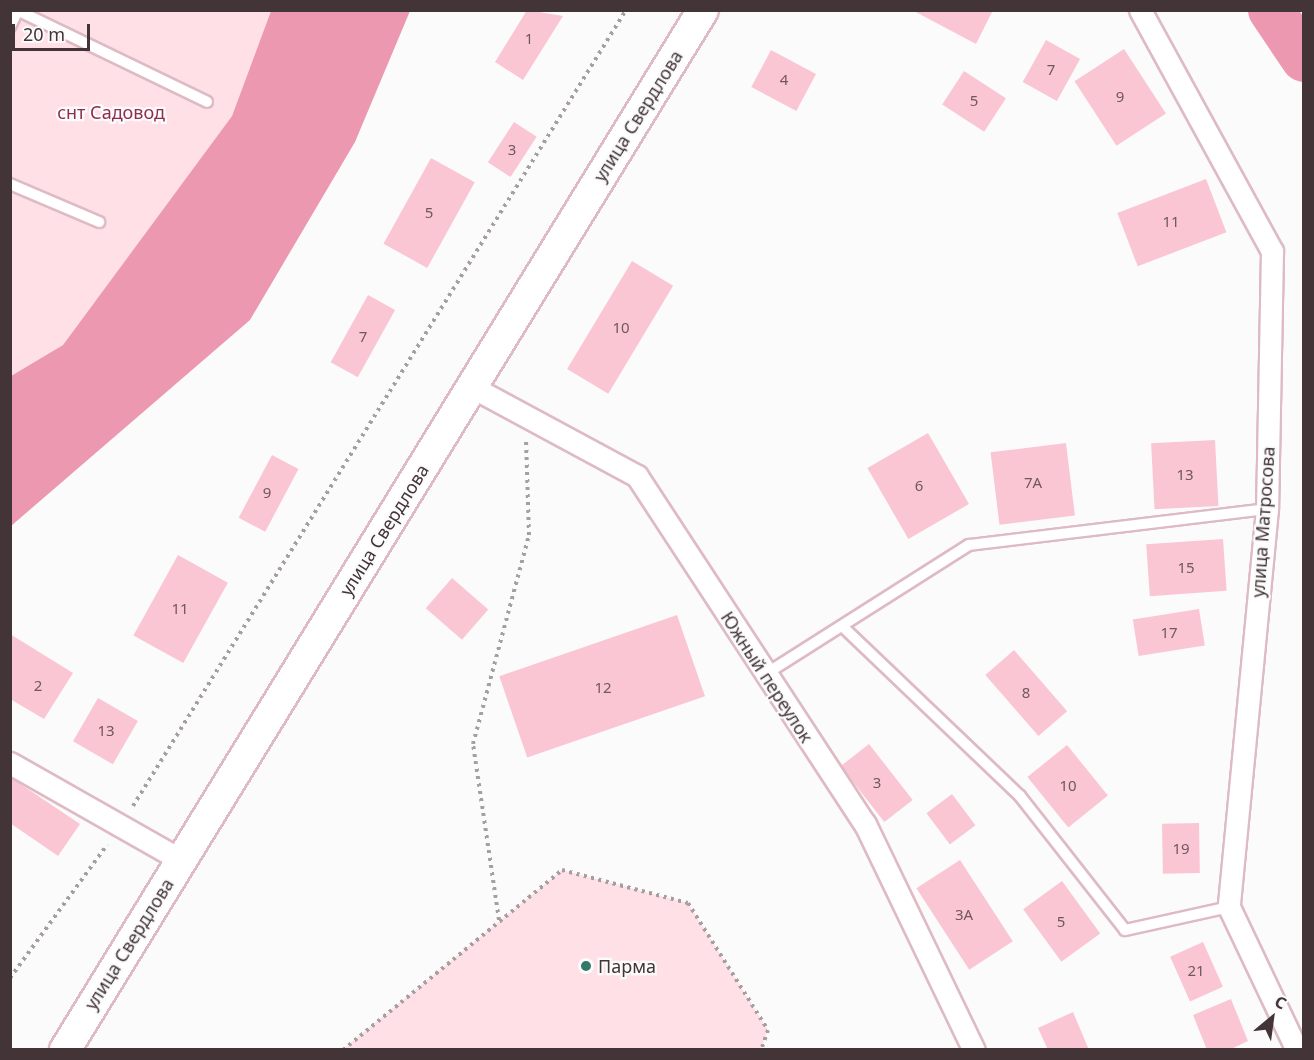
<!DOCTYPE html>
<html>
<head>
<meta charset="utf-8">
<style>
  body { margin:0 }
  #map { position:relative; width:1314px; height:1060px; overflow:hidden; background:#fbfbfb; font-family:"Noto Sans",sans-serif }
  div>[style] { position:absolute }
  .green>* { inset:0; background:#ffe0e7 }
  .water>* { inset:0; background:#ec98b0 }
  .river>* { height:46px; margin:-23px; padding:0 23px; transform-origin:23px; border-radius:23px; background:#ec98b0 }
  .building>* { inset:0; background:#fbc6d4; transform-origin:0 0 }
  .path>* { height:4px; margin-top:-2px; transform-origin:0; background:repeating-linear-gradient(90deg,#a69fa0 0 3px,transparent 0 7.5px) }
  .roads { filter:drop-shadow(2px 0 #debbc4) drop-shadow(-2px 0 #debbc4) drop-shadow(0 2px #debbc4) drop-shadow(0 -2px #debbc4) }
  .lane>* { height:10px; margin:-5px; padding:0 5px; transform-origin:5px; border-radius:5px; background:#fff }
  .street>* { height:21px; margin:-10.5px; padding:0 10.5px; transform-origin:10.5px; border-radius:10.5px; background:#fff }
  .secondary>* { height:30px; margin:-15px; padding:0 15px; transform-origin:15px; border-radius:15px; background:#fff }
  .dots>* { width:16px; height:16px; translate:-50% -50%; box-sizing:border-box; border:3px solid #fbfbfb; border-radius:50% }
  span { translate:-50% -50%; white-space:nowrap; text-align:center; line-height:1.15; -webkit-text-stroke:4.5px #fbfbfb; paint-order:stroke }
  .number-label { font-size:15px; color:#70585e }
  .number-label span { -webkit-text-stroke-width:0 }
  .park-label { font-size:18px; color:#8e2d51 }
  .street-label { font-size:18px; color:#423437 }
  .poi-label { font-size:18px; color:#423437 }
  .left { translate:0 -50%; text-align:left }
  .frame { position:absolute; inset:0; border:12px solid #423437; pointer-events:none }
  .north { position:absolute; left:1242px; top:988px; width:60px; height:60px; -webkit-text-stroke:4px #fbfbfb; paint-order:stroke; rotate:29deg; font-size:16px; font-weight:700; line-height:24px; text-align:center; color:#423437 }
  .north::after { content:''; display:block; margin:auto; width:21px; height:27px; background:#423437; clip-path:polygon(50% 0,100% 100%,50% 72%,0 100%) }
  .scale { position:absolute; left:12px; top:24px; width:78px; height:27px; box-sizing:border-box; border:3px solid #423437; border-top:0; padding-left:8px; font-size:18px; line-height:21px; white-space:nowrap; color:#423437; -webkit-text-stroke:4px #fbfbfb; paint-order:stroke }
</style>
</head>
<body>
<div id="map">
  <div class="green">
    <div style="clip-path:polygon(11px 11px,271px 11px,232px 116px,63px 345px,11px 376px)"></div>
    <div style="clip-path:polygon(562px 870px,688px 903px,768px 1030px,761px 1049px,343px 1049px)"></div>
  </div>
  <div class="water">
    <div style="clip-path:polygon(271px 11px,410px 11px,355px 142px,250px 320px,11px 526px,11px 376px,63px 345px,232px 116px)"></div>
  </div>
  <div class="river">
    <div style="left:1271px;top:10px;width:59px;rotate:56deg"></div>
  </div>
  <div class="building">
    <div style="clip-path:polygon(527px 10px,563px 16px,523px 80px,495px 62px)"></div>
    <div style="clip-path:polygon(912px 10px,993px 10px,976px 44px)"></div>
    <div style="left:1046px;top:40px;width:39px;height:48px;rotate:29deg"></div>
    <div style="left:1124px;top:49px;width:77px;height:59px;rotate:57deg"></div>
    <div style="left:771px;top:50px;width:51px;height:42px;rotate:28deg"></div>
    <div style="left:964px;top:71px;width:50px;height:40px;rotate:33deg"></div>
    <div style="left:514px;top:122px;width:27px;height:48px;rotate:33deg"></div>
    <div style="left:431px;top:158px;width:50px;height:98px;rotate:29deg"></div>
    <div style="left:1206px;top:179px;width:57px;height:95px;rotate:69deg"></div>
    <div style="left:632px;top:261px;width:48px;height:126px;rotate:31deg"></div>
    <div style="left:368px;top:295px;width:31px;height:77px;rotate:29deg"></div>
    <div style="left:928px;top:433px;width:82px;height:70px;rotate:60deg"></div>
    <div style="left:1215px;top:440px;width:66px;height:64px;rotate:87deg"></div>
    <div style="left:1066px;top:443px;width:73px;height:76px;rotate:83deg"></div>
    <div style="left:272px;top:455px;width:30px;height:71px;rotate:28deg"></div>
    <div style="left:1223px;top:539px;width:52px;height:77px;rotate:86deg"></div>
    <div style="left:178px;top:555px;width:57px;height:92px;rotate:29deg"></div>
    <div style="left:452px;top:578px;width:48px;height:40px;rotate:41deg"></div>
    <div style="left:1199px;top:609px;width:37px;height:67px;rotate:81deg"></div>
    <div style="left:677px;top:615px;width:86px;height:188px;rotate:71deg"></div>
    <div style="clip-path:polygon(10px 634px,73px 673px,44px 719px,10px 699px)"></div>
    <div style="left:1014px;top:650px;width:81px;height:38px;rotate:49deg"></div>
    <div style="left:98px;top:698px;width:46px;height:50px;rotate:30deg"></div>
    <div style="left:869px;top:744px;width:71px;height:36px;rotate:52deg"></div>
    <div style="left:1067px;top:745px;width:65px;height:51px;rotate:51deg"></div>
    <div style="clip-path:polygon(10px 777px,80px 824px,58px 856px,10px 823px)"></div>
    <div style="left:952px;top:794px;width:39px;height:32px;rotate:53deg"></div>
    <div style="left:1199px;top:823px;width:50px;height:37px;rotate:89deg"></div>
    <div style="left:960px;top:860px;width:97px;height:52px;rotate:57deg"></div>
    <div style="left:1062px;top:881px;width:65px;height:48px;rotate:54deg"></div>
    <div style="left:1203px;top:942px;width:49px;height:36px;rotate:66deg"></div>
    <div style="clip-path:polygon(1231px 999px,1248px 1041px,1229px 1050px,1207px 1050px,1193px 1015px)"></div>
    <div style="clip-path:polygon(1073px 1012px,1089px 1050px,1048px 1050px,1038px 1028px)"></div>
  </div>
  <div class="path">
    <div style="left:133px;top:806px;width:936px;rotate:-58.23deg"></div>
    <div style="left:499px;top:920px;width:178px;rotate:-98.4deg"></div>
    <div style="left:473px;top:744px;width:216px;rotate:-75deg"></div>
    <div style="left:529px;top:535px;width:93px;rotate:-91.8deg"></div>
    <div style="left:10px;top:978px;width:165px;rotate:-53.9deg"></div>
    <div style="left:343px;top:1050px;width:283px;rotate:-39.4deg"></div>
    <div style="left:562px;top:870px;width:130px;rotate:14.7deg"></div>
    <div style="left:688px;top:903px;width:150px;rotate:57.8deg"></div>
    <div style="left:768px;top:1030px;width:21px;rotate:109deg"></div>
  </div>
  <div class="roads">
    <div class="lane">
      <div style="left:17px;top:10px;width:211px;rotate:25.8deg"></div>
      <div style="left:10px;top:27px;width:19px;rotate:-65deg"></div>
      <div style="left:10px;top:184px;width:97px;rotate:23.1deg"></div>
      <div style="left:842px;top:626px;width:246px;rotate:43.7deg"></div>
      <div style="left:1020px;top:796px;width:170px;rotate:51.9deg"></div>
      <div style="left:1125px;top:930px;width:107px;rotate:-12.5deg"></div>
      <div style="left:764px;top:675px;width:243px;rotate:-32.4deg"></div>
      <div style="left:969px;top:545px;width:300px;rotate:-6.9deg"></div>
    </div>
    <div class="street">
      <div style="left:1140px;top:10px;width:275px;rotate:61.3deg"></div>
      <div style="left:1272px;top:251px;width:258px;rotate:91.1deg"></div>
      <div style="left:1267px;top:509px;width:400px;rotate:95.5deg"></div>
      <div style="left:1229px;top:907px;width:158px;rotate:64.6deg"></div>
      <div style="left:472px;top:387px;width:187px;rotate:28.3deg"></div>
      <div style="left:637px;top:476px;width:416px;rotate:56.8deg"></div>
      <div style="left:865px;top:824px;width:251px;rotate:64.3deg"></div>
      <div style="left:10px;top:763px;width:197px;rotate:29.6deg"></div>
    </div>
    <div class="secondary">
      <div style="left:65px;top:1050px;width:1220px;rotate:-58.47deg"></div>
    </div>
  </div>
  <div class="dots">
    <div style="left:586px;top:966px;background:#33786d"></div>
  </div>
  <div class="number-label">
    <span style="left:529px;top:39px">1</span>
    <span style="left:1051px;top:70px">7</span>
    <span style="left:784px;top:80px">4</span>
    <span style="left:1120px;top:97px">9</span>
    <span style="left:974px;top:101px">5</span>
    <span style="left:512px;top:150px">3</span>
    <span style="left:429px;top:213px">5</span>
    <span style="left:1171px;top:222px">11</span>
    <span style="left:621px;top:328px">10</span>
    <span style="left:363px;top:337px">7</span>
    <span style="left:1185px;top:475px">13</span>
    <span style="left:1033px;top:483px">7А</span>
    <span style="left:919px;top:486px">6</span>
    <span style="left:267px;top:493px">9</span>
    <span style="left:1186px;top:568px">15</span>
    <span style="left:180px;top:609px">11</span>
    <span style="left:1169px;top:633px">17</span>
    <span style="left:38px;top:686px">2</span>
    <span style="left:603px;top:688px">12</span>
    <span style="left:1026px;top:693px">8</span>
    <span style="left:106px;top:731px">13</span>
    <span style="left:877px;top:783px">3</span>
    <span style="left:1068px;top:786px">10</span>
    <span style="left:1181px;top:849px">19</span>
    <span style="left:964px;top:915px">3А</span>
    <span style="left:1061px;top:922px">5</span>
    <span style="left:1196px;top:971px">21</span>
  </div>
  <div class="park-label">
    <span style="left:111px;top:112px">снт Садовод</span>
  </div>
  <div class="street-label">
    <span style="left:638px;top:116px;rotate:-58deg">улица Свердлова</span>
    <span style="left:1263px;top:522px;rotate:-86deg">улица Матросова</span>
    <span style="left:384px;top:530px;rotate:-58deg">улица Свердлова</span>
    <span style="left:767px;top:677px;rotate:57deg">Южный переулок</span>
    <span style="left:129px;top:944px;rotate:-58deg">улица Свердлова</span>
  </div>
  <div class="poi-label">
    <span class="left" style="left:598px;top:966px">Парма</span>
  </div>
  <div class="frame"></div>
  <div class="north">С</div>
  <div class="scale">20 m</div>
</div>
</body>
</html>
